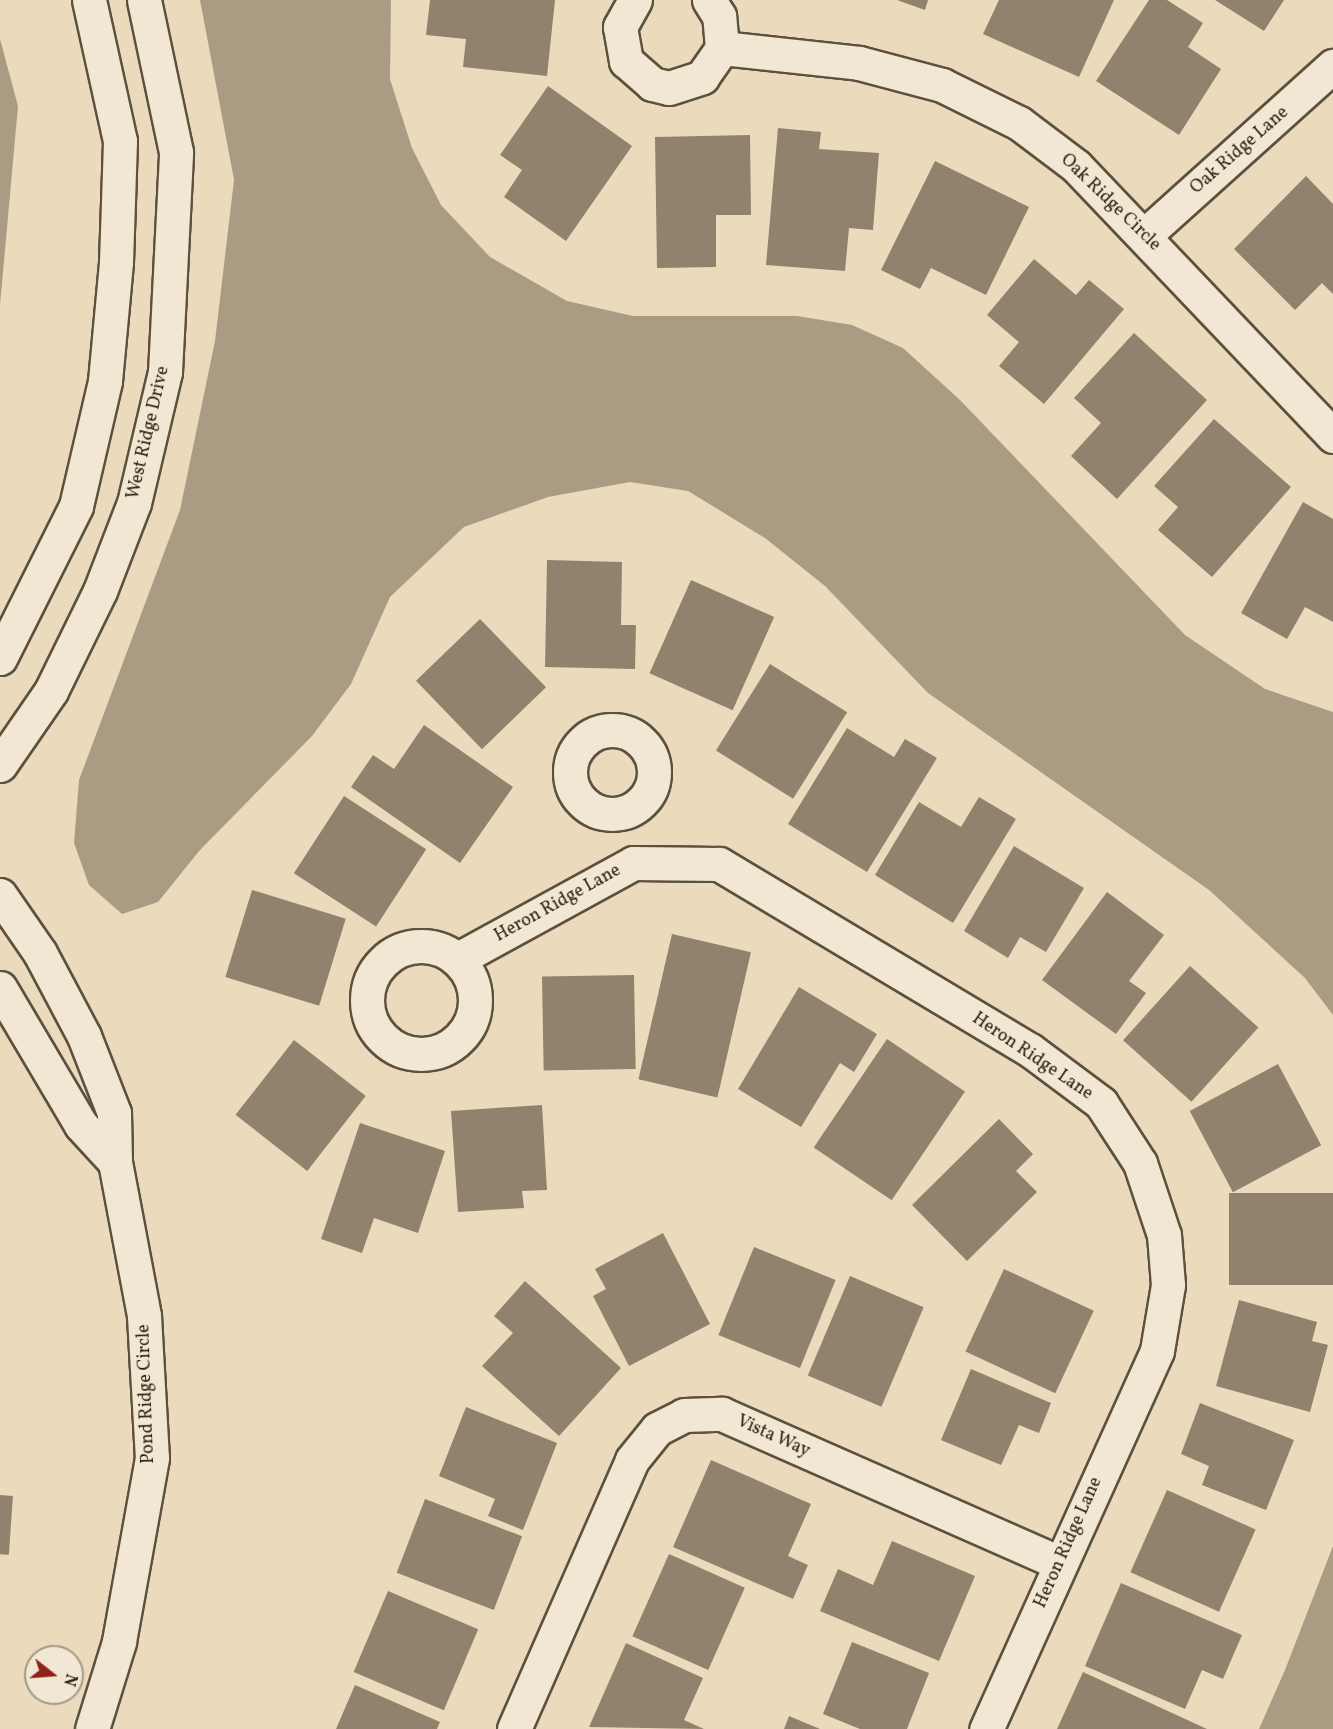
<!DOCTYPE html>
<html>
<head>
<meta charset="utf-8">
<style>
  body { margin:0 }
  #map { position:relative; width:1333px; height:1729px; overflow:hidden; background:#ebdabc; font-family:Vollkorn,serif }
  div>[style] { position:absolute }
  .water>* { inset:0; background:#aa9c83 }
  .building>* { inset:0; background:#90826c; transform-origin:0 0 }
  .roads { filter:drop-shadow(2px 0 #5c513f) drop-shadow(-2px 0 #5c513f) drop-shadow(0 2px #5c513f) drop-shadow(0 -2px #5c513f) }
  .minor>* { height:33px; margin:-16.5px; padding:0 16.5px; transform-origin:16.5px; border-radius:16.5px; background:#f2e7d3 }
  .minor>.ring { margin:-16.5px; padding:0; box-sizing:content-box; background:none; border:33px solid #f2e7d3; border-radius:50% }
  span { translate:-50% -50%; white-space:nowrap; text-align:center; line-height:1.15; -webkit-text-stroke:4.5px #f2e7d3; paint-order:stroke }
  .street-label { font-size:18px; color:#2d2315 }
  .north { position:absolute; left:24px; top:1645px; width:60px; height:60px; box-sizing:border-box; background:#f2e7d3; border:2px solid #a39987; border-radius:50%; rotate:107deg; font-size:16px; font-weight:700; line-height:24px; text-align:center; color:#2d2315 }
  .north::after { content:''; display:block; margin:auto; width:21px; height:27px; background:#8f2418; clip-path:polygon(50% 0,100% 100%,50% 72%,0 100%) }
</style>
</head>
<body>
<div id="map">
  <div class="water">
    <div style="clip-path:polygon(200px 0,391px 0,390px 79px,412px 148px,441px 205px,490px 257px,567px 301px,633px 316px,797px 316px,852px 325px,903px 348px,960px 400px,1185px 635px,1265px 689px,1333px 712px,1333px 1015px,1305px 978px,1209px 890px,928px 693px,825px 586px,765px 538px,688px 491px,630px 482px,548px 497px,464px 527px,390px 597px,351px 684px,312px 736px,200px 850px,158px 902px,122px 914px,89px 885px,74px 843px,79px 780px,180px 510px,215px 341px,234px 180px)"></div>
    <div style="clip-path:polygon(0 39px,18px 106px,0 305px)"></div>
    <div style="clip-path:polygon(1333px 1546px,1333px 1729px,1259px 1729px,1285px 1670px)"></div>
  </div>
  <div class="building">
    <div style="clip-path:polygon(430px 0,555px 0,547px 76px,463px 67px,466px 39px,426px 35px)"></div>
    <div style="clip-path:polygon(897px 0,928px 0,925px 10px)"></div>
    <div style="clip-path:polygon(999px 0,1114px 0,1079px 77px,983px 34px)"></div>
    <div style="clip-path:polygon(1149px 0,1167px 0,1203px 23px,1188px 47px,1221px 69px,1179px 135px,1096px 81px)"></div>
    <div style="clip-path:polygon(1215px 0,1284px 0,1264px 31px)"></div>
    <div style="clip-path:polygon(548px 86px,632px 146px,566px 241px,504px 197px,522px 170px,500px 155px)"></div>
    <div style="clip-path:polygon(778px 128px,821px 132px,819px 149px,879px 153px,873px 230px,849px 228px,845px 271px,766px 265px)"></div>
    <div style="clip-path:polygon(750px 135px,751px 215px,716px 215px,716px 267px,657px 268px,655px 137px)"></div>
    <div style="clip-path:polygon(935px 161px,1029px 207px,986px 295px,931px 268px,920px 289px,881px 270px)"></div>
    <div style="clip-path:polygon(1306px 176px,1333px 204px,1333px 294px,1322px 283px,1295px 310px,1234px 249px)"></div>
    <div style="clip-path:polygon(1034px 259px,1076px 295px,1089px 280px,1124px 309px,1044px 404px,999px 366px,1019px 342px,987px 315px)"></div>
    <div style="clip-path:polygon(1134px 333px,1207px 400px,1117px 499px,1071px 456px,1101px 423px,1074px 398px)"></div>
    <div style="clip-path:polygon(1214px 419px,1291px 487px,1212px 577px,1158px 530px,1178px 507px,1154px 486px)"></div>
    <div style="clip-path:polygon(1303px 502px,1333px 519px,1333px 622px,1305px 607px,1287px 639px,1241px 613px)"></div>
    <div style="clip-path:polygon(547px 560px,622px 562px,621px 625px,636px 625px,635px 669px,545px 667px)"></div>
    <div style="left:691px;top:580px;width:91px;height:102px;rotate:24deg"></div>
    <div style="left:480px;top:619px;width:95px;height:89px;rotate:46deg"></div>
    <div style="left:770px;top:664px;width:91px;height:102px;rotate:32deg"></div>
    <div style="clip-path:polygon(424px 725px,513px 787px,460px 863px,351px 787px,373px 755px,394px 769px)"></div>
    <div style="clip-path:polygon(847px 728px,894px 757px,905px 739px,937px 758px,867px 872px,788px 824px)"></div>
    <div style="left:344px;top:796px;width:98px;height:92px;rotate:33deg"></div>
    <div style="clip-path:polygon(979px 797px,1016px 819px,953px 923px,875px 875px,919px 802px,961px 827px)"></div>
    <div style="clip-path:polygon(1014px 846px,1084px 888px,1046px 952px,1020px 937px,1008px 958px,964px 931px)"></div>
    <div style="left:252px;top:890px;width:98px;height:91px;rotate:17deg"></div>
    <div style="clip-path:polygon(1107px 892px,1164px 935px,1129px 981px,1146px 993px,1116px 1034px,1042px 980px)"></div>
    <div style="left:672px;top:934px;width:81px;height:149px;rotate:13deg"></div>
    <div style="left:1190px;top:966px;width:92px;height:100px;rotate:42deg"></div>
    <div style="left:634px;top:975px;width:94px;height:92px;rotate:89deg"></div>
    <div style="clip-path:polygon(799px 987px,877px 1034px,854px 1072px,840px 1063px,801px 1127px,738px 1089px)"></div>
    <div style="left:887px;top:1039px;width:94px;height:131px;rotate:34deg"></div>
    <div style="left:294px;top:1040px;width:91px;height:95px;rotate:38deg"></div>
    <div style="left:1278px;top:1064px;width:92px;height:100px;rotate:62deg"></div>
    <div style="clip-path:polygon(542px 1105px,547px 1190px,522px 1191px,524px 1208px,458px 1212px,451px 1111px)"></div>
    <div style="clip-path:polygon(999px 1119px,1033px 1154px,1016px 1171px,1037px 1192px,967px 1261px,912px 1205px)"></div>
    <div style="clip-path:polygon(360px 1123px,445px 1151px,418px 1233px,374px 1218px,362px 1253px,321px 1239px)"></div>
    <div style="left:1333px;top:1193px;width:92px;height:104px;rotate:90deg"></div>
    <div style="clip-path:polygon(663px 1233px,710px 1324px,629px 1366px,593px 1296px,606px 1289px,595px 1269px)"></div>
    <div style="left:754px;top:1247px;width:88px;height:95px;rotate:22deg"></div>
    <div style="left:1004px;top:1269px;width:99px;height:91px;rotate:25deg"></div>
    <div style="left:850px;top:1276px;width:80px;height:108px;rotate:23deg"></div>
    <div style="clip-path:polygon(525px 1281px,621px 1368px,559px 1436px,482px 1366px,513px 1333px,494px 1316px)"></div>
    <div style="clip-path:polygon(1239px 1300px,1317px 1322px,1312px 1341px,1328px 1345px,1310px 1412px,1216px 1386px)"></div>
    <div style="clip-path:polygon(971px 1369px,1051px 1403px,1039px 1433px,1019px 1425px,1001px 1465px,941px 1440px)"></div>
    <div style="clip-path:polygon(1200px 1403px,1294px 1440px,1266px 1510px,1202px 1485px,1209px 1466px,1181px 1454px)"></div>
    <div style="clip-path:polygon(466px 1407px,557px 1443px,523px 1530px,488px 1516px,495px 1499px,439px 1476px)"></div>
    <div style="clip-path:polygon(711px 1460px,811px 1504px,788px 1556px,808px 1565px,793px 1599px,673px 1547px)"></div>
    <div style="left:1167px;top:1490px;width:97px;height:90px;rotate:24deg"></div>
    <div style="left:0;top:1495px;width:13px;height:59px;rotate:4deg"></div>
    <div style="left:425px;top:1499px;width:104px;height:79px;rotate:21deg"></div>
    <div style="clip-path:polygon(892px 1541px,975px 1576px,939px 1661px,820px 1611px,838px 1569px,873px 1585px)"></div>
    <div style="left:669px;top:1554px;width:83px;height:90px;rotate:24deg"></div>
    <div style="clip-path:polygon(1121px 1583px,1242px 1635px,1223px 1679px,1202px 1670px,1185px 1709px,1085px 1666px)"></div>
    <div style="left:388px;top:1591px;width:98px;height:88px;rotate:23deg"></div>
    <div style="clip-path:polygon(852px 1642px,929px 1673px,907px 1729px,860px 1729px,823px 1714px)"></div>
    <div style="clip-path:polygon(626px 1643px,703px 1678px,684px 1720px,704px 1729px,589px 1727px)"></div>
    <div style="clip-path:polygon(1083px 1672px,1207px 1729px,1057px 1729px)"></div>
    <div style="clip-path:polygon(355px 1685px,440px 1722px,437px 1729px,336px 1729px)"></div>
    <div style="clip-path:polygon(789px 1716px,820px 1729px,784px 1729px)"></div>
  </div>
  <div class="roads">
    <div class="minor">
      <div style="left:635px;top:0;width:31px;rotate:119deg"></div>
      <div style="left:620px;top:27px;width:35px;rotate:80deg"></div>
      <div style="left:626px;top:61px;width:35px;rotate:41deg"></div>
      <div style="left:652px;top:84px;width:17px;rotate:13deg"></div>
      <div style="left:669px;top:88px;width:35px;rotate:-18deg"></div>
      <div style="left:702px;top:77px;width:35px;rotate:-55deg"></div>
      <div style="left:722px;top:48px;width:32px;rotate:-95deg"></div>
      <div style="left:719px;top:16px;width:19px;rotate:-122deg"></div>
      <div style="left:722px;top:48px;width:138px;rotate:6.2deg"></div>
      <div style="left:859px;top:63px;width:86px;rotate:14.8deg"></div>
      <div style="left:942px;top:85px;width:86px;rotate:26.3deg"></div>
      <div style="left:1019px;top:123px;width:71px;rotate:37deg"></div>
      <div style="left:1076px;top:166px;width:373px;rotate:46.4deg"></div>
      <div style="left:1145px;top:235px;width:253px;rotate:-42deg"></div>
      <div style="left:0;top:658px;width:170px;rotate:-63.4deg"></div>
      <div style="left:76px;top:506px;width:128px;rotate:-76.9deg"></div>
      <div style="left:105px;top:381px;width:120px;rotate:-84.7deg"></div>
      <div style="left:116px;top:262px;width:121px;rotate:-88.1deg"></div>
      <div style="left:120px;top:141px;width:144px;rotate:-102.4deg"></div>
      <div class="ring" style="left:570px;top:730px;width:51px;height:51px"></div>
      <div style="left:0;top:765px;width:90px;rotate:-55.4deg"></div>
      <div style="left:51px;top:691px;width:111px;rotate:-63.9deg"></div>
      <div style="left:100px;top:591px;width:94px;rotate:-68.9deg"></div>
      <div style="left:134px;top:503px;width:135px;rotate:-76.7deg"></div>
      <div style="left:165px;top:372px;width:220px;rotate:-87.1deg"></div>
      <div style="left:176px;top:152px;width:155px;rotate:-101.9deg"></div>
      <div style="left:0;top:895px;width:70px;rotate:55.4deg"></div>
      <div style="left:40px;top:953px;width:94px;rotate:62.1deg"></div>
      <div style="left:84px;top:1036px;width:83px;rotate:68.7deg"></div>
      <div style="left:114px;top:1113px;width:49px;rotate:88.8deg"></div>
      <div style="left:115px;top:1162px;width:157px;rotate:79.3deg"></div>
      <div style="left:144px;top:1316px;width:142px;rotate:86.8deg"></div>
      <div style="left:152px;top:1458px;width:187px;rotate:100.2deg"></div>
      <div style="left:119px;top:1642px;width:91px;rotate:107.2deg"></div>
      <div class="ring" style="left:367px;top:946px;width:75px;height:75px"></div>
      <div style="left:458px;top:959px;width:200px;rotate:-28.7deg"></div>
      <div style="left:633px;top:863px;width:86px;rotate:0.7deg"></div>
      <div style="left:719px;top:864px;width:362px;rotate:30.9deg"></div>
      <div style="left:1030px;top:1050px;width:89px;rotate:36.7deg"></div>
      <div style="left:1101px;top:1103px;width:72px;rotate:57deg"></div>
      <div style="left:1140px;top:1163px;width:76px;rotate:71.6deg"></div>
      <div style="left:1164px;top:1235px;width:50px;rotate:85.4deg"></div>
      <div style="left:1168px;top:1285px;width:67px;rotate:99.5deg"></div>
      <div style="left:1157px;top:1351px;width:415px;rotate:114.3deg"></div>
      <div style="left:0;top:988px;width:159px;rotate:59.4deg"></div>
      <div style="left:81px;top:1125px;width:50px;rotate:47.4deg"></div>
      <div style="left:514px;top:1729px;width:294px;rotate:-66.3deg"></div>
      <div style="left:632px;top:1460px;width:40px;rotate:-51deg"></div>
      <div style="left:657px;top:1429px;width:30px;rotate:-27deg"></div>
      <div style="left:684px;top:1415px;width:38px;rotate:-2deg"></div>
      <div style="left:722px;top:1414px;width:369px;rotate:23.8deg"></div>
    </div>
  </div>
  <div class="street-label">
    <span style="left:1240px;top:151px;rotate:-41deg">Oak Ridge Lane</span>
    <span style="left:1110px;top:203px;rotate:44deg">Oak Ridge Circle</span>
    <span style="left:149px;top:433px;rotate:-77deg">West Ridge Drive</span>
    <span style="left:558px;top:904px;rotate:-29deg">Heron Ridge Lane</span>
    <span style="left:1032px;top:1057px;rotate:34deg">Heron Ridge Lane</span>
    <span style="left:147px;top:1394px;rotate:-92deg">Pond Ridge Circle</span>
    <span style="left:773px;top:1437px;rotate:24deg">Vista Way</span>
    <span style="left:1069px;top:1543px;rotate:-66deg">Heron Ridge Lane</span>
  </div>
  <div class="north">N</div>
</div>
</body>
</html>
